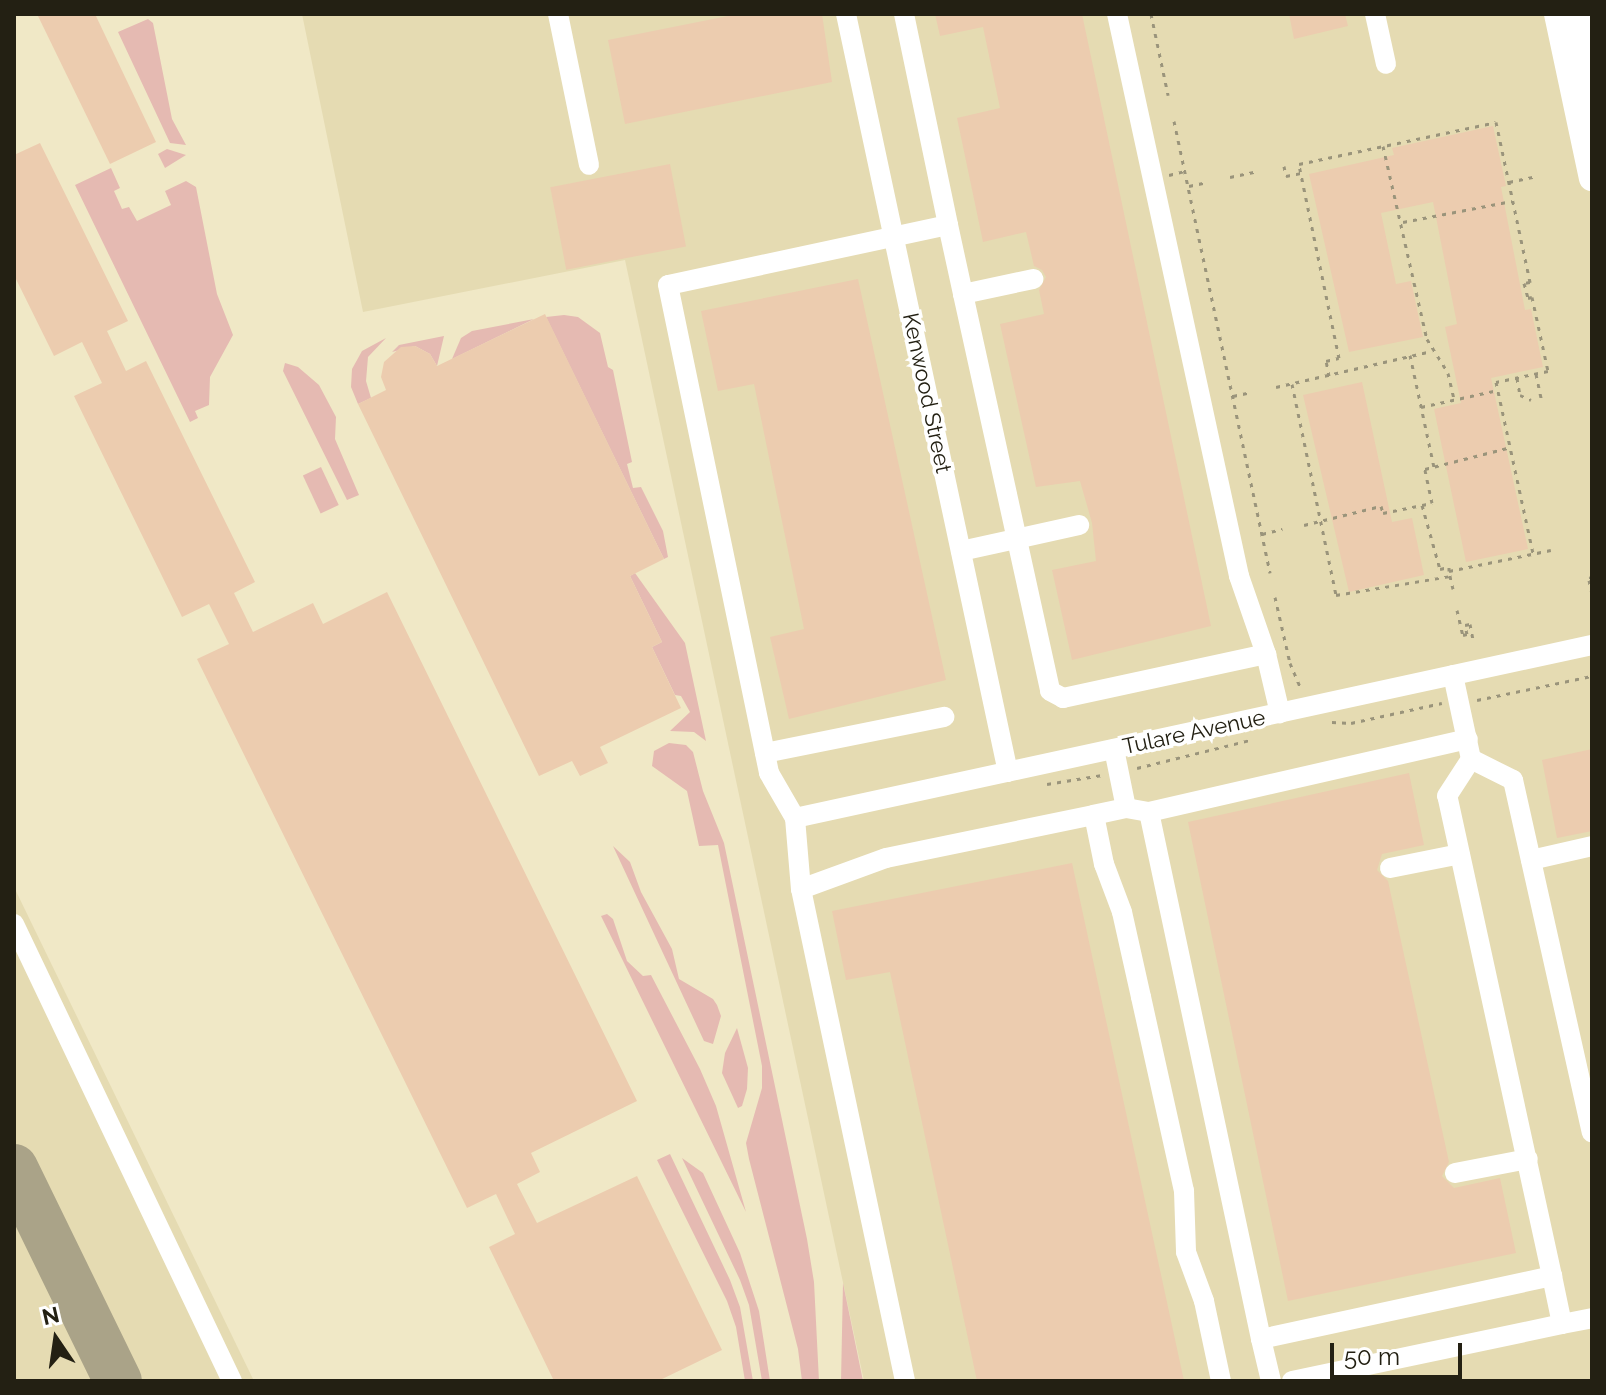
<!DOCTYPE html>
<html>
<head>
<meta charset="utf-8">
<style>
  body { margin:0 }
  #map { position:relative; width:1606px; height:1395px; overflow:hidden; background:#f0e8c6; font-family:Raleway,sans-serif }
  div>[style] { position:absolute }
  .built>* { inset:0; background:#e5dbb2 }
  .green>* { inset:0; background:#e5bab2; transform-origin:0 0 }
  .taxiway>* { height:48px; margin:-24px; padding:0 24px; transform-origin:24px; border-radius:24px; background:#aaa388 }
  .building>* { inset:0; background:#ecccaf; transform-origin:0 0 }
  .path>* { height:3px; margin-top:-1.5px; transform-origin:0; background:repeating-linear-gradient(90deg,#9a947b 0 4px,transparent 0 10px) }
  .minor>* { height:20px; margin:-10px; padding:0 10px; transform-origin:10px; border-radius:10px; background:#fff }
  .major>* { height:26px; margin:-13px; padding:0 13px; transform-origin:13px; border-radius:13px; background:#fff }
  span { translate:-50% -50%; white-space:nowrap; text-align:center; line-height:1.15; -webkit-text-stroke:7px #fff; paint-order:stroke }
  .street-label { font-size:22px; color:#232013 }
  .frame { position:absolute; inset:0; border:16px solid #232013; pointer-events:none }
  .north { position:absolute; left:16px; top:1299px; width:80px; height:80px; -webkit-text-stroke:6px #fff; paint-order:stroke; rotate:347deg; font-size:22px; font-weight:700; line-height:32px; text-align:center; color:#232013 }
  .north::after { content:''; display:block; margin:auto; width:28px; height:36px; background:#232013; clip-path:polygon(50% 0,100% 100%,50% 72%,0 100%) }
  .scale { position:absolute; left:1330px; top:1343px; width:132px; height:36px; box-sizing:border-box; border:4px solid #232013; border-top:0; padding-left:10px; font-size:24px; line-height:28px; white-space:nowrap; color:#232013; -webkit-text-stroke:6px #fff; paint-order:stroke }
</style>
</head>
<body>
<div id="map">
  <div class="built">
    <div style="clip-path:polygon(302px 14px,1592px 14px,1592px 1381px,864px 1381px,625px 260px,363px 312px)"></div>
    <div style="clip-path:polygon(14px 887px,254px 1381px,14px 1381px)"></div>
  </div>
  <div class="green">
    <div style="clip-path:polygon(148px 19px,153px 23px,172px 119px,186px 145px,170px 143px,118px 32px)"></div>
    <div style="clip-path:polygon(167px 149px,186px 155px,165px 168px,158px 154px)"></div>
    <div style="clip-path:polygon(111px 168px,120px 188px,114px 191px,122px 209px,129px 207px,137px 221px,171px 205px,165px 191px,186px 181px,196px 187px,217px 294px,233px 335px,210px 377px,209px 405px,195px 411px,198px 418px,190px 422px,75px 185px)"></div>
    <div style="clip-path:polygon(564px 315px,578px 317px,600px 333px,608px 367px,613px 370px,632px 462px,627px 464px,633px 488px,641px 487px,663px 531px,668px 557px,664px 559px,546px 317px)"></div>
    <div style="clip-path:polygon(534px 319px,452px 359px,461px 338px,472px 331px)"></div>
    <div style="clip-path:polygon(444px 336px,437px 366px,430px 354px,415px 346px,392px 352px,399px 345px)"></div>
    <div style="clip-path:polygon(386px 338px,368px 357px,366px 381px,371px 398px,358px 404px,351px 387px,352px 369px,362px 351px)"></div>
    <div style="clip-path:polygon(285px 363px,298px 367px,319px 385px,336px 417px,335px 439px,359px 495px,347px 500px,283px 371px)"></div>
    <div style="left:321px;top:467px;width:42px;height:20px;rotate:65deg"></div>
    <div style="clip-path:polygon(635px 573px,685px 643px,706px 741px,694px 732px,670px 731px,690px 712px,681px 696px,675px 695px,652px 647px,662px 642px,630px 576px)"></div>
    <div style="clip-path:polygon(669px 743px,686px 745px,693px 752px,703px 791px,724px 843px,807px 1239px,814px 1282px,819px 1381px,802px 1381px,798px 1349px,749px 1159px,746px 1143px,762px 1088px,762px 1066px,718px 845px,699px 846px,687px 791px,652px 766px,654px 751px)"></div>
    <div style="clip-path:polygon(613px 846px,630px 862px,641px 892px,672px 949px,679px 979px,713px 999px,717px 1005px,721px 1016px,713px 1044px,704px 1041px)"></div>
    <div style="clip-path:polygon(607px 914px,613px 919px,627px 961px,643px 976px,651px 975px,700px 1069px,716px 1106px,746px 1212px,601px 916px)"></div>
    <div style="clip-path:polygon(737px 1028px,748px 1068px,747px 1089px,742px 1106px,738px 1108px,722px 1073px,725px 1053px)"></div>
    <div style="clip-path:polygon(670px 1154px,730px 1280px,740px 1307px,753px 1381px,745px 1381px,736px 1327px,727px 1301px,657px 1160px)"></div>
    <div style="clip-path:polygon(682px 1158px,703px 1173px,740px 1253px,759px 1311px,770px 1381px,762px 1381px,749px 1305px,740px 1280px)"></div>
    <div style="clip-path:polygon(843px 1283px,863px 1381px,841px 1381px)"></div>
  </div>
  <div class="taxiway">
    <div style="left:14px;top:1168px;width:237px;rotate:64deg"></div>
  </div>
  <div class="building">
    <div style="clip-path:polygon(37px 14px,95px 14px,156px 142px,110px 164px)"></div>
    <div style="clip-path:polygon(738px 14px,822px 14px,832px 82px,625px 124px,608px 40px)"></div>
    <div style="clip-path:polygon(935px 14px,1082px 14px,1211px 626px,1072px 660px,1052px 570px,1096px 561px,1092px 523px,1080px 481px,1036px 487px,1000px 324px,1044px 314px,1039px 290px,1046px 277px,1042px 270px,1034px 266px,1026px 232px,983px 242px,957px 118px,1000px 108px,983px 27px,940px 36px)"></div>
    <div style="clip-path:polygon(1289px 14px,1345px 14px,1348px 26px,1294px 39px)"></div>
    <div style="clip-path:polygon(1493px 126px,1506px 186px,1501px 187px,1525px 310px,1531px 309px,1543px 367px,1491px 378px,1528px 549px,1466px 562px,1434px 409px,1461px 403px,1445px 327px,1457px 324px,1433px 202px,1381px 213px,1396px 284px,1411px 281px,1423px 337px,1349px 352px,1309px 174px,1394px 155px,1392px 148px)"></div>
    <div style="clip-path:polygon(40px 143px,128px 321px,107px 331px,126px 371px,146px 361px,255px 582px,234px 593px,253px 632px,313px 603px,323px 624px,387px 592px,637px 1101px,531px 1153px,540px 1172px,517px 1184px,537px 1223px,637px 1176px,722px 1350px,658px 1381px,554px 1381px,489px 1247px,515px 1234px,496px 1194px,467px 1208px,197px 659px,229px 644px,209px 604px,182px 617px,74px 396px,102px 383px,82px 342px,54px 356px,14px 275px,14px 155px)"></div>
    <div style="left:670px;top:164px;width:84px;height:122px;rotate:79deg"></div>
    <div style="clip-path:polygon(858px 279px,946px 680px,789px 719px,770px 637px,804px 629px,754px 384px,718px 391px,701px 311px)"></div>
    <div style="clip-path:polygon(545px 314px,664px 559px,630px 576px,662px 642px,652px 647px,681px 708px,600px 747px,608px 763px,580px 776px,572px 761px,539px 776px,358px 404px,386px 390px,381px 377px,384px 362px,401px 347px,415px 346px,430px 354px,437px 366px)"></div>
    <div style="clip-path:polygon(1362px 382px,1392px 522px,1412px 518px,1424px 575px,1349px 592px,1303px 395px)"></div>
    <div style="clip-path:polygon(1592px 749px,1592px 831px,1557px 838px,1542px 760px)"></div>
    <div style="clip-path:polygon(1409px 773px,1424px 845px,1382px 854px,1377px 870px,1388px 881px,1449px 1162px,1442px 1176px,1454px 1188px,1500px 1178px,1516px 1253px,1288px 1301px,1188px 822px)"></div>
    <div style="clip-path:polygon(1072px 863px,1184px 1381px,977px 1381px,890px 972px,846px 980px,832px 911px)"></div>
  </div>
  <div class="path">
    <div style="left:1151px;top:14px;width:83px;rotate:78.1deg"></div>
    <div style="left:1174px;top:121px;width:462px;rotate:78deg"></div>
    <div style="left:1383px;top:146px;width:198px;rotate:77.2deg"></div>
    <div style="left:1427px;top:339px;width:40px;rotate:58deg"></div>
    <div style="left:1448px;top:373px;width:28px;rotate:77deg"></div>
    <div style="left:1284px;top:166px;width:10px;rotate:79deg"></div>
    <div style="left:1286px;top:176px;width:15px;rotate:-11deg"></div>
    <div style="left:1169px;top:175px;width:16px;rotate:-14deg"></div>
    <div style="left:1230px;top:177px;width:29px;rotate:-12deg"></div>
    <div style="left:1509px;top:182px;width:29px;rotate:-12deg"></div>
    <div style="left:1189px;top:186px;width:19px;rotate:-12deg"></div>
    <div style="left:1403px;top:222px;width:111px;rotate:-10.9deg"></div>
    <div style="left:1410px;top:355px;width:115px;rotate:77.9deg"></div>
    <div style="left:1536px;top:374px;width:25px;rotate:78deg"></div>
    <div style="left:1329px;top:376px;width:15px;rotate:-101deg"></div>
    <div style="left:1326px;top:361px;width:13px;rotate:-13deg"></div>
    <div style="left:1339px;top:358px;width:198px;rotate:-101.7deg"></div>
    <div style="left:1299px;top:164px;width:201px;rotate:-12deg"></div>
    <div style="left:1496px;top:122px;width:164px;rotate:78deg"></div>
    <div style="left:1530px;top:282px;width:6px;rotate:171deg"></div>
    <div style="left:1524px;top:283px;width:16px;rotate:75deg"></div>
    <div style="left:1528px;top:298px;width:4px;rotate:-14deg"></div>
    <div style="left:1532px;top:297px;width:76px;rotate:77.8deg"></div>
    <div style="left:1548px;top:371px;width:53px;rotate:168.1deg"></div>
    <div style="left:1496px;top:382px;width:175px;rotate:77.8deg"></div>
    <div style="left:1517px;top:378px;width:17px;rotate:80deg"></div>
    <div style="left:1520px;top:395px;width:12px;rotate:24deg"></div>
    <div style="left:1292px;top:384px;width:216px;rotate:78.2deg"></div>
    <div style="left:1336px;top:595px;width:117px;rotate:-9.4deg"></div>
    <div style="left:1276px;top:387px;width:160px;rotate:-13deg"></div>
    <div style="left:1233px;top:396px;width:19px;rotate:-12deg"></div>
    <div style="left:1421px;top:407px;width:79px;rotate:-12.4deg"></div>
    <div style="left:1422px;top:505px;width:66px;rotate:74.3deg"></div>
    <div style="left:1440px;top:569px;width:9px;rotate:-13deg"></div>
    <div style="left:1449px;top:567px;width:4px;rotate:90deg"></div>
    <div style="left:1304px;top:525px;width:79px;rotate:-13.9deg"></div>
    <div style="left:1381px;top:506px;width:7px;rotate:74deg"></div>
    <div style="left:1383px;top:513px;width:50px;rotate:-11.5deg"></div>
    <div style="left:1432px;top:503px;width:35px;rotate:-102deg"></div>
    <div style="left:1425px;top:469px;width:89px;rotate:-14.3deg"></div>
    <div style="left:1262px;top:534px;width:21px;rotate:-14deg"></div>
    <div style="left:1592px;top:575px;width:6px;rotate:121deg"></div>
    <div style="left:1589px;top:580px;width:14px;rotate:78deg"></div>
    <div style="left:1453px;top:589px;width:18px;rotate:-103deg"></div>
    <div style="left:1449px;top:571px;width:104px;rotate:-11.6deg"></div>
    <div style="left:1275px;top:597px;width:68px;rotate:77.2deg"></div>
    <div style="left:1290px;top:663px;width:28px;rotate:67deg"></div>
    <div style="left:1457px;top:610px;width:26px;rotate:77deg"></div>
    <div style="left:1463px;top:635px;width:4px;rotate:-14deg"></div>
    <div style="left:1467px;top:634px;width:9px;rotate:-103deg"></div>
    <div style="left:1465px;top:625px;width:5px;rotate:-11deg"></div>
    <div style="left:1470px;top:624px;width:16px;rotate:79deg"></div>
    <div style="left:1477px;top:700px;width:117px;rotate:-11.8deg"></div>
    <div style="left:1332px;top:722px;width:19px;rotate:3deg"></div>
    <div style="left:1351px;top:723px;width:93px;rotate:-12.4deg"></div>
    <div style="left:1137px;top:768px;width:116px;rotate:-13.9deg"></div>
    <div style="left:1047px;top:784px;width:56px;rotate:-9.3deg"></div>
  </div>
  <div class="minor">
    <div style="left:558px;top:14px;width:154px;rotate:78.4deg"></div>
    <div style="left:846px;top:14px;width:775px;rotate:77.94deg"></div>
    <div style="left:904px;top:14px;width:216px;rotate:78.2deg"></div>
    <div style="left:948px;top:225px;width:286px;rotate:167.9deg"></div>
    <div style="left:668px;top:285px;width:498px;rotate:78.3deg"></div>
    <div style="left:769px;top:773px;width:52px;rotate:60deg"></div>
    <div style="left:795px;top:818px;width:71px;rotate:85.2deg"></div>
    <div style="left:801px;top:889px;width:503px;rotate:78.06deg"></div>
    <div style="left:1117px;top:14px;width:575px;rotate:77.75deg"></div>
    <div style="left:1239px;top:576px;width:83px;rotate:70.9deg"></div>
    <div style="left:1266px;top:654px;width:61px;rotate:76.7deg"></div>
    <div style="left:1375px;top:14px;width:51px;rotate:77.6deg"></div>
    <div style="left:948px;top:225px;width:71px;rotate:77.7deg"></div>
    <div style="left:963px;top:294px;width:72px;rotate:-12.1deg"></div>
    <div style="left:963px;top:294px;width:406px;rotate:77.6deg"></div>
    <div style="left:1050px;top:691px;width:15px;rotate:28deg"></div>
    <div style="left:1063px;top:698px;width:208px;rotate:-12.2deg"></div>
    <div style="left:961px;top:551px;width:121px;rotate:-12.4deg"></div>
    <div style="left:1453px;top:675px;width:86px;rotate:77.9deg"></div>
    <div style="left:1471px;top:759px;width:47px;rotate:26.6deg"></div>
    <div style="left:1513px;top:780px;width:361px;rotate:77.4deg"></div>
    <div style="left:1114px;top:749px;width:60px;rotate:78.5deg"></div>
    <div style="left:1126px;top:808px;width:33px;rotate:168deg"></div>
    <div style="left:1094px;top:815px;width:50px;rotate:78.5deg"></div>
    <div style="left:1104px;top:864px;width:51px;rotate:69.4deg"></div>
    <div style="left:1122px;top:912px;width:87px;rotate:77.4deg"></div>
    <div style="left:1141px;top:997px;width:199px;rotate:77.5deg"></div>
    <div style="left:1184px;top:1191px;width:61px;rotate:88.1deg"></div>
    <div style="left:1186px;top:1252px;width:52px;rotate:69.8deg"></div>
    <div style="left:1204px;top:1301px;width:82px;rotate:78deg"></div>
    <div style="left:765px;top:753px;width:183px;rotate:-11.4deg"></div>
    <div style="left:1126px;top:808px;width:23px;rotate:10deg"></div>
    <div style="left:1149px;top:812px;width:539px;rotate:78deg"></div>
    <div style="left:1261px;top:1339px;width:298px;rotate:-12.2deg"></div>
    <div style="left:1552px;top:1276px;width:491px;rotate:-102.3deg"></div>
    <div style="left:1447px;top:796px;width:44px;rotate:-57deg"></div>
    <div style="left:1149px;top:812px;width:327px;rotate:-12.9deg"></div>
    <div style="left:795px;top:818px;width:816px;rotate:-12.25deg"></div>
    <div style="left:1531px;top:860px;width:63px;rotate:-12.9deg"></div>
    <div style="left:1390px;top:868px;width:71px;rotate:-11.3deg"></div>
    <div style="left:801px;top:889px;width:90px;rotate:-20deg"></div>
    <div style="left:886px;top:858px;width:212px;rotate:-11.7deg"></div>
    <div style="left:14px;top:924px;width:506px;rotate:64.5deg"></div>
    <div style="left:1455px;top:1173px;width:74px;rotate:-10.9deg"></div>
    <div style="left:1552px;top:1276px;width:49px;rotate:78.2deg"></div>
    <div style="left:1562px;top:1324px;width:31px;rotate:-11deg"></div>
    <div style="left:1261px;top:1339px;width:43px;rotate:76.6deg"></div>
    <div style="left:1292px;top:1381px;width:276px;rotate:-11.9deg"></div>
  </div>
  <div class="major">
    <div style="left:1557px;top:14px;width:168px;rotate:78deg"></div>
    <div style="left:1577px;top:14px;width:86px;rotate:80deg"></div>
  </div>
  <div class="street-label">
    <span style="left:927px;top:393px;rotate:78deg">Kenwood Street</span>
    <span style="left:1194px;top:732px;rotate:-12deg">Tulare Avenue</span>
  </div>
  <div class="frame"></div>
  <div class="north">N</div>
  <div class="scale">50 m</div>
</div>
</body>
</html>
